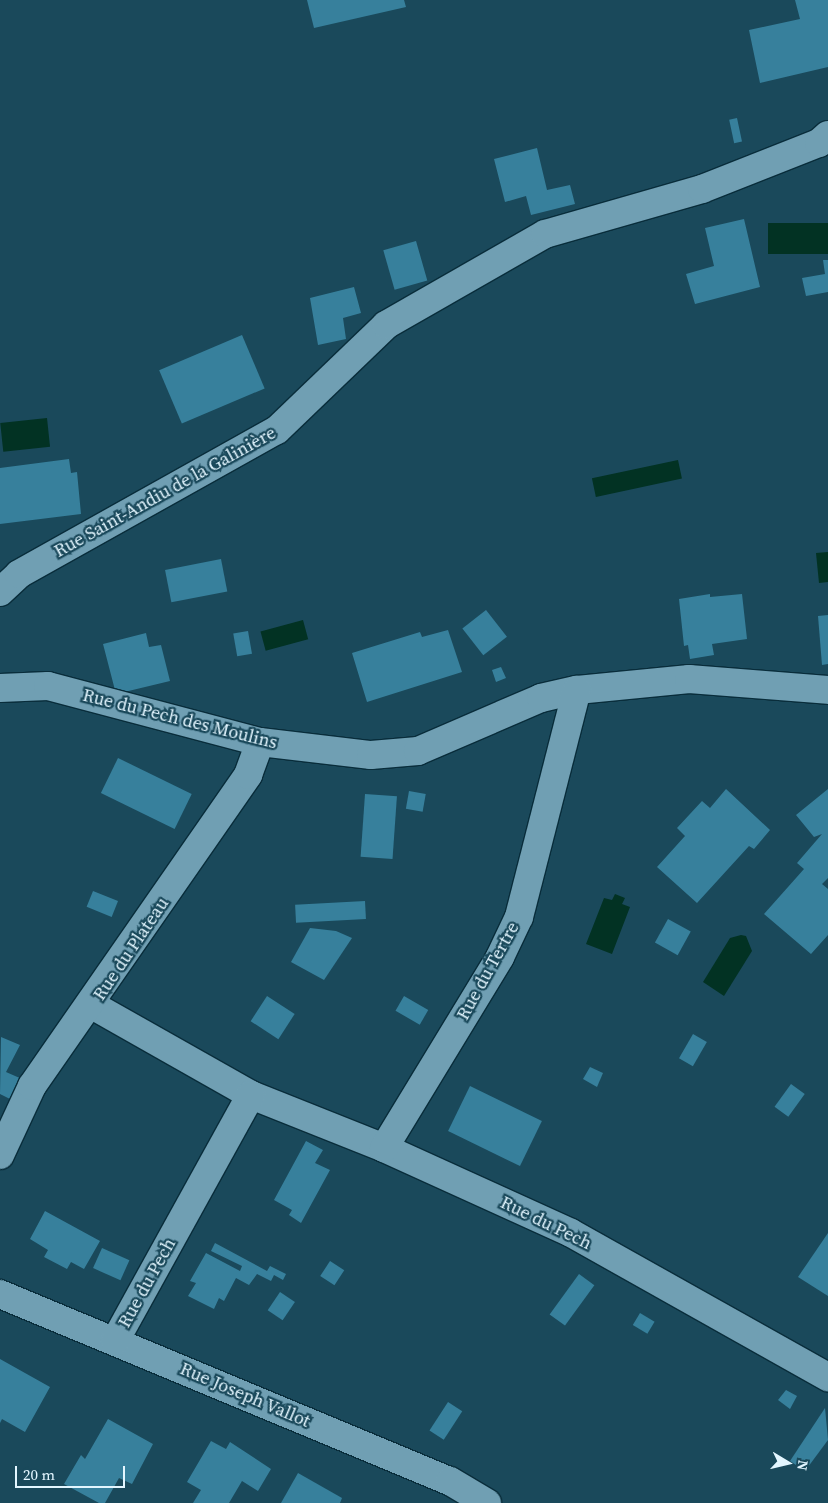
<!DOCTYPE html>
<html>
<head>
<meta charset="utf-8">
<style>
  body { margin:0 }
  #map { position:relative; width:828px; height:1503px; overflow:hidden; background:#1a495b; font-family:"Source Serif 4",serif }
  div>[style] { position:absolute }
  .water>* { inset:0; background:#023223; transform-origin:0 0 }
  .building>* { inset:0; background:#37809c; transform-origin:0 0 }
  .roads { filter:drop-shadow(1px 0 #092d3b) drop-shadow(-1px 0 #092d3b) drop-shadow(0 1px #092d3b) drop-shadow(0 -1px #092d3b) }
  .minor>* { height:28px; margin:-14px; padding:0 14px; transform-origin:14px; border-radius:14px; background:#709fb3 }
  span { translate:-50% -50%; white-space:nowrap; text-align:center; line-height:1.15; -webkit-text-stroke:4.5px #1a495b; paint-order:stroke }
  .street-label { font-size:18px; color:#e3f6ff }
  .north { position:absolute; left:763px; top:1438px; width:50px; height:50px; -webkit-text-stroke:4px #1a495b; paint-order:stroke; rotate:99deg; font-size:14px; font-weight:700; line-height:20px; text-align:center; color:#e3f6ff }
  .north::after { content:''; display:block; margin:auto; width:18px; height:22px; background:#e3f6ff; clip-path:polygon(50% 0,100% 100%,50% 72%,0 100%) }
  .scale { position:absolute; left:15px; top:1466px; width:110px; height:22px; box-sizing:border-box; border:2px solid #e3f6ff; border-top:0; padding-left:6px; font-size:15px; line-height:18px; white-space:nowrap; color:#e3f6ff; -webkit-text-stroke:4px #1a495b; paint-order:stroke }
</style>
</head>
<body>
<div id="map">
  <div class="water">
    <div style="left:828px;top:223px;width:31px;height:60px;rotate:90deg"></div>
    <div style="left:47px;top:418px;width:29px;height:47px;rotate:84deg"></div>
    <div style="left:678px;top:460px;width:19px;height:88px;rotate:78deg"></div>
    <div style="clip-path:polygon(828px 552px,828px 582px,819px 583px,816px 553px)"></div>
    <div style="left:303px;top:620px;width:20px;height:44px;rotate:75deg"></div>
    <div style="clip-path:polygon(615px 894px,625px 898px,622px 904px,630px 907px,612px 954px,586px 944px,604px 898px,612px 900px)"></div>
    <div style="clip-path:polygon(741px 935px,746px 936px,752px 951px,724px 996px,703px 982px,730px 938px)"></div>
  </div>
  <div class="building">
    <div style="clip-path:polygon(307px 0,404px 0,406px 7px,314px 28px)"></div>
    <div style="clip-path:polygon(795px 0,828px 0,828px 67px,760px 83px,749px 30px,800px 19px)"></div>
    <div style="left:737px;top:118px;width:24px;height:8px;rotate:78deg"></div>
    <div style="clip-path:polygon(537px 148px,547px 190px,570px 185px,575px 204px,531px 215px,526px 196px,505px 202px,494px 159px)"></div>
    <div style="clip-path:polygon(744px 219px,760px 287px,695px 304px,686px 274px,714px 266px,705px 228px)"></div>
    <div style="left:416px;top:241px;width:41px;height:34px;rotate:74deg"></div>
    <div style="clip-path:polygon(823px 260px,828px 260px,828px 292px,806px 296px,802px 278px,825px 274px)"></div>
    <div style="clip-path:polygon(354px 287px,361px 313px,343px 318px,346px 339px,318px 345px,310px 298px)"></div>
    <div style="left:242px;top:335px;width:58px;height:90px;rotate:67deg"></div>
    <div style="clip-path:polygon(69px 459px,71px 473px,77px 472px,81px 514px,0 524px,0 468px)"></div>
    <div style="left:221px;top:559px;width:33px;height:57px;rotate:79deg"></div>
    <div style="clip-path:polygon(710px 594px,710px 597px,742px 594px,747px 639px,712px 644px,714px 655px,690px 659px,688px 645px,684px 646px,679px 599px)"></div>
    <div style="left:486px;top:610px;width:34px;height:30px;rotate:52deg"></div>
    <div style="clip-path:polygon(828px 615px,828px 664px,822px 665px,818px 616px)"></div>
    <div style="clip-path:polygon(448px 630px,462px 672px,367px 702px,352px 653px,420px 632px,422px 637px)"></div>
    <div style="left:248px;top:631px;width:23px;height:15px;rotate:80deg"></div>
    <div style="clip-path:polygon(146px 633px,149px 647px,161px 645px,170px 681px,116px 694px,103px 644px)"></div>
    <div style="clip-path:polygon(501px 667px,506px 678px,496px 682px,492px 670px)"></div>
    <div style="left:118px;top:758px;width:82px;height:39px;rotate:26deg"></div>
    <div style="clip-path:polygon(726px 789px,770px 830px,754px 849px,749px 846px,697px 903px,657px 867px,685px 836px,677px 828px,702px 801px,710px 808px)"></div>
    <div style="clip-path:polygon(828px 789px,828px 878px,822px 884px,828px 889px,828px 935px,811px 954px,764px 914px,804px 869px,797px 863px,822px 834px,814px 837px,796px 815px)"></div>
    <div style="left:409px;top:791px;width:17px;height:18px;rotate:10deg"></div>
    <div style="left:365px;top:794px;width:32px;height:63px;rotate:4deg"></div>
    <div style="left:93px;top:891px;width:27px;height:17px;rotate:22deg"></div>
    <div style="left:365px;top:901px;width:18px;height:70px;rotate:87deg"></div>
    <div style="left:668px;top:919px;width:26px;height:27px;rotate:29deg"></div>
    <div style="clip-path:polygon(310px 928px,336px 931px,352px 938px,324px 980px,291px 962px)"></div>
    <div style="left:267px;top:996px;width:33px;height:30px;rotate:33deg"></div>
    <div style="left:404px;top:996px;width:28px;height:17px;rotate:30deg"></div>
    <div style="left:693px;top:1034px;width:16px;height:28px;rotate:30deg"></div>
    <div style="clip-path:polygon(1px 1037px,20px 1045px,6px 1072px,22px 1079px,12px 1100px,0 1094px)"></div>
    <div style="clip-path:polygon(590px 1067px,603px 1073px,597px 1087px,583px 1079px)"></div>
    <div style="left:791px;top:1084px;width:17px;height:28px;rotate:36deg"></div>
    <div style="left:470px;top:1086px;width:80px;height:50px;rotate:26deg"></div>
    <div style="clip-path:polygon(306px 1141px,323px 1150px,315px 1163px,330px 1170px,301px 1223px,289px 1215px,292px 1210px,274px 1200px)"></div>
    <div style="clip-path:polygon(45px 1211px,100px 1241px,84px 1269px,71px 1262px,67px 1269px,44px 1257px,48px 1250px,30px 1239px)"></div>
    <div style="clip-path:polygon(828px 1233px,828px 1296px,798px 1277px)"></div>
    <div style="clip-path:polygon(215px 1243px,267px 1271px,270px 1266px,286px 1274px,283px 1280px,274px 1275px,271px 1281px,257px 1274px,249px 1285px,236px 1278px,224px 1301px,219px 1298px,214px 1309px,188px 1296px,196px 1283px,190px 1281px,206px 1253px,240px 1271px,242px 1266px,211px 1251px)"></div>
    <div style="left:102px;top:1248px;width:30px;height:22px;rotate:24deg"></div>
    <div style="left:330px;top:1261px;width:17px;height:18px;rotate:33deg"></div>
    <div style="left:579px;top:1274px;width:19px;height:50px;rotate:36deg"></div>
    <div style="left:280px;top:1292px;width:18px;height:22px;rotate:34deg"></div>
    <div style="left:640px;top:1313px;width:17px;height:14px;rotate:31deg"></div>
    <div style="clip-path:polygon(0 1359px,50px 1387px,25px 1432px,2px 1419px,0 1423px)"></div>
    <div style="clip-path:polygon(786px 1390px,797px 1396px,790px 1409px,778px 1400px)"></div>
    <div style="left:448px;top:1402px;width:17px;height:34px;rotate:33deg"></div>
    <div style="clip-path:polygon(825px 1408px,828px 1440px,805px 1471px,790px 1461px)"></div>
    <div style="clip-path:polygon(108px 1419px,153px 1444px,132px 1484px,119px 1478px,105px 1503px,99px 1503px,64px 1484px,81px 1455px,85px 1459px)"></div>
    <div style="clip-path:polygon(211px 1441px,226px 1449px,230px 1442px,271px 1469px,258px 1491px,242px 1481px,229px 1503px,193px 1503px,201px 1490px,187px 1482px)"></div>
    <div style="clip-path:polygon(298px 1473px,342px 1498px,340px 1503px,281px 1503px)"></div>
  </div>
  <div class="roads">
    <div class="minor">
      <div style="left:0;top:592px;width:26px;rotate:-43deg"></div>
      <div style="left:19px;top:574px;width:295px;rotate:-29.2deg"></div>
      <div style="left:277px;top:430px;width:151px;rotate:-43.9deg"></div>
      <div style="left:386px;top:325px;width:183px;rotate:-29.8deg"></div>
      <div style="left:545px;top:234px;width:163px;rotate:-16deg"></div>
      <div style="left:702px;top:189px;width:126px;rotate:-21.5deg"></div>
      <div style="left:819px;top:143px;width:12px;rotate:-42deg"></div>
      <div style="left:0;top:688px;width:48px;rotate:-2.4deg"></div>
      <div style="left:48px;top:686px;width:219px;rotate:14.8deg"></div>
      <div style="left:260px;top:742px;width:112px;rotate:6.7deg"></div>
      <div style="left:371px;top:755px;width:47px;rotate:-4.9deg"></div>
      <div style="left:418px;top:751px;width:134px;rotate:-23.3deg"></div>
      <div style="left:541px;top:698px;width:37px;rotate:-13deg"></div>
      <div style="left:577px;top:690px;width:113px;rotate:-5.6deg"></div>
      <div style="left:689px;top:679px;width:139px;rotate:4.5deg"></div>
      <div style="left:92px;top:1005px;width:183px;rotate:29.5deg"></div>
      <div style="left:251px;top:1095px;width:143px;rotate:21.7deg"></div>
      <div style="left:384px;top:1148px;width:205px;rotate:24.4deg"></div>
      <div style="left:571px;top:1233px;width:295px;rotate:29.3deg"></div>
      <div style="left:384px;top:1148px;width:223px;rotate:-58.7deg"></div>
      <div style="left:500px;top:957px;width:44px;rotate:-64.6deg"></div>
      <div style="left:519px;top:917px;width:234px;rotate:-75.7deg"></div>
      <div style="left:0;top:1155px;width:76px;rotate:-65.1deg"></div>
      <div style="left:32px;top:1086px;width:379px;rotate:-55.2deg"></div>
      <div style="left:248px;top:775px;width:35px;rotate:-70deg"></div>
      <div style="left:0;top:1294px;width:487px;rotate:22.6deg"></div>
      <div style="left:450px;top:1481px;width:43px;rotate:30.7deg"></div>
      <div style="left:115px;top:1341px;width:281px;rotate:-61.1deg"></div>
    </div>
  </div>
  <div class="street-label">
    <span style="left:165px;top:492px;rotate:-29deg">Rue Saint-Andiu de la Galinière</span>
    <span style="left:180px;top:719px;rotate:14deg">Rue du Pech des Moulins</span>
    <span style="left:131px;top:949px;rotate:-56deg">Rue du Plateau</span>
    <span style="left:488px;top:971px;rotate:-61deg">Rue du Tertre</span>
    <span style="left:546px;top:1223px;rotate:26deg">Rue du Pech</span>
    <span style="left:147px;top:1283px;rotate:-61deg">Rue du Pech</span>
    <span style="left:245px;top:1395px;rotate:23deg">Rue Joseph Vallot</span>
  </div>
  <div class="north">N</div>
  <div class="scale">20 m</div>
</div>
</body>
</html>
